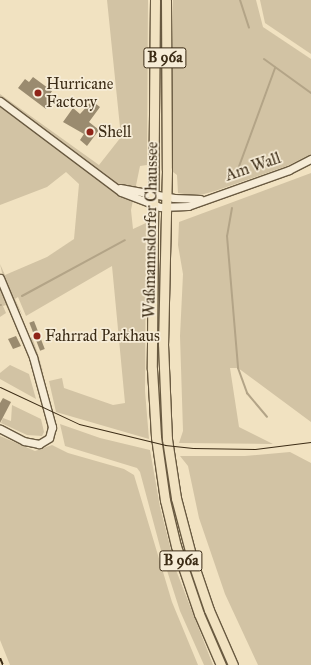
<!DOCTYPE html>
<html>
<head>
<meta charset="utf-8">
<style>
  body { margin:0 }
  #map { position:relative; width:311px; height:665px; overflow:hidden; background:#f1e2c1; font-family:"IM FELL Great Primer",serif }
  div>[style] { position:absolute }
  .green>* { inset:0; background:#d2c3a4 }
  .stream>* { height:2px; margin:-1px; padding:0 1px; transform-origin:1px; border-radius:1px; background:#b3a487 }
  .building>* { inset:0; background:#9a8b6f; transform-origin:0 0 }
  .roads { filter:drop-shadow(1px 0 #695a41) drop-shadow(-1px 0 #695a41) drop-shadow(0 1px #695a41) drop-shadow(0 -1px #695a41) }
  .minor>* { height:7px; margin:-3.5px; padding:0 3.5px; transform-origin:3.5px; border-radius:3.5px; background:#f6ecd7 }
  .major>* { height:9px; margin:-4.5px; padding:0 4.5px; transform-origin:4.5px; border-radius:4.5px; background:#f1e2c1 }
  .tram>* { height:1px; margin:-0.5px; padding:0 0.5px; transform-origin:0.5px; border-radius:0.5px; background:#3c2c16 }
  .rail>* { height:2px; margin-top:-1px; transform-origin:0; background:repeating-linear-gradient(90deg,#3c2c16 0 7px,transparent 0 14px) }
  .dots>* { width:11px; height:11px; translate:-50% -50%; box-sizing:border-box; border:2px solid #f6ecd7; border-radius:50% }
  span { translate:-50% -50%; white-space:nowrap; text-align:center; line-height:1.15; -webkit-text-stroke:3.5px #f6ecd7; paint-order:stroke }
  .shield-label span { padding:1px 3px; background:#f6ecd7; border:1px solid; border-radius:3px; -webkit-text-stroke-width:0 }
  .shield-label { font-size:15px; color:#3c2c16; font-weight:700 }
  .poi-label { font-size:16px; color:#3c2c16 }
  .left { translate:0 -50%; text-align:left }
  .street-label { font-size:16px; color:#3c2c16 }
</style>
</head>
<body>
<div id="map">
  <div class="green">
    <div style="clip-path:polygon(107px 0,148px 0,147px 165px,140px 166px,131px 210px,133px 229px,146px 223px,145px 391px,149px 439px,56px 412px,49px 381px,62px 378px,64px 388px,113px 405px,125px 403px,112px 266px,26px 316px,18px 297px,15px 299px,23px 316px,13px 300px,7px 304px,8px 310px,6px 305px,3px 306px,6px 313px,0 317px,0 281px,3px 277px,0 264px,5px 275px,47px 257px,74px 239px,79px 184px,66px 172px,47px 187px,0 205px,0 94px,99px 165px,121px 137px)"></div>
    <div style="clip-path:polygon(173px 0,256px 0,263px 27px,311px 59px,311px 154px,287px 166px,215px 191px,197px 196px,178px 193px,177px 175px,173px 172px)"></div>
    <div style="clip-path:polygon(260px 0,311px 0,311px 54px,265px 23px)"></div>
    <div style="clip-path:polygon(311px 173px,311px 422px,238px 368px,230px 368px,239px 427px,273px 444px,179px 443px,183px 431px,180px 336px,183px 274px,178px 245px,179px 222px)"></div>
    <div style="clip-path:polygon(32px 337px,38px 354px,44px 375px,30px 338px)"></div>
    <div style="clip-path:polygon(10px 365px,29px 374px,36px 399px,0 379px,0 373px)"></div>
    <div style="clip-path:polygon(12px 405px,41px 419px,44px 432px,42px 436px,27px 435px,1px 423px,3px 418px,11px 421px)"></div>
    <div style="clip-path:polygon(60px 424px,100px 438px,150px 450px,160px 507px,176px 570px,213px 665px,204px 665px,180px 611px,163px 558px,140px 472px,137px 468px,65px 446px)"></div>
    <div style="clip-path:polygon(0 436px,35px 451px,52px 445px,68px 453px,124px 469px,134px 475px,172px 602px,198px 665px,10px 665px,0 640px)"></div>
    <div style="clip-path:polygon(290px 452px,311px 463px,311px 665px,258px 665px,225px 594px,199px 518px,188px 466px,180px 456px,245px 456px)"></div>
  </div>
  <div class="stream">
    <div style="left:240px;top:0;width:29px;rotate:72deg"></div>
    <div style="left:264px;top:59px;width:58px;rotate:35.9deg"></div>
    <div style="left:237px;top:172px;width:111px;rotate:-69.9deg"></div>
    <div style="left:232px;top:208px;width:28px;rotate:100deg"></div>
    <div style="left:227px;top:236px;width:132px;rotate:85.2deg"></div>
    <div style="left:238px;top:368px;width:27px;rotate:70deg"></div>
    <div style="left:247px;top:393px;width:31px;rotate:50deg"></div>
    <div style="left:22px;top:296px;width:117px;rotate:-28.5deg"></div>
    <div style="left:0;top:305px;width:1px"></div>
  </div>
  <div class="building">
    <div style="clip-path:polygon(33px 77px,52px 91px,49px 96px,53px 99px,46px 109px,18px 88px,25px 79px,29px 82px)"></div>
    <div style="clip-path:polygon(92px 101px,100px 107px,89px 122px,99px 130px,87px 146px,80px 140px,84px 134px,63px 122px,73px 108px,80px 114px)"></div>
    <div style="left:34px;top:321px;width:30px;height:5px;rotate:69deg"></div>
    <div style="clip-path:polygon(16px 336px,21px 346px,13px 349px,8px 339px)"></div>
    <div style="clip-path:polygon(3px 398px,11px 402px,0 423px,0 403px)"></div>
  </div>
  <div class="roads">
    <div class="minor">
      <div style="left:0;top:101px;width:151px;rotate:36.9deg"></div>
      <div style="left:121px;top:192px;width:42px;rotate:21deg"></div>
      <div style="left:160px;top:207px;width:28px;rotate:-2deg"></div>
      <div style="left:188px;top:206px;width:107px;rotate:-19.6deg"></div>
      <div style="left:289px;top:170px;width:25px;rotate:-27deg"></div>
      <div style="left:120px;top:188px;width:55px;rotate:10.5deg"></div>
      <div style="left:174px;top:198px;width:26px;rotate:2deg"></div>
      <div style="left:0;top:278px;width:86px;rotate:67.3deg"></div>
      <div style="left:33px;top:357px;width:73px;rotate:74.8deg"></div>
      <div style="left:52px;top:427px;width:11px;rotate:105deg"></div>
      <div style="left:49px;top:438px;width:12px;rotate:149deg"></div>
      <div style="left:39px;top:444px;width:15px;rotate:-169deg"></div>
      <div style="left:24px;top:441px;width:27px;rotate:-153deg"></div>
    </div>
    <div class="major">
      <div style="left:155px;top:0;width:369px;rotate:90.5deg"></div>
      <div style="left:152px;top:369px;width:68px;rotate:86.6deg"></div>
      <div style="left:156px;top:437px;width:64px;rotate:81.9deg"></div>
      <div style="left:165px;top:500px;width:47px;rotate:76.6deg"></div>
      <div style="left:176px;top:546px;width:72px;rotate:71.3deg"></div>
      <div style="left:199px;top:614px;width:56px;rotate:66.7deg"></div>
      <div style="left:166px;top:0;width:170px;rotate:89.7deg"></div>
      <div style="left:167px;top:170px;width:174px;rotate:91.3deg"></div>
      <div style="left:163px;top:344px;width:95px;rotate:87.6deg"></div>
      <div style="left:167px;top:439px;width:60px;rotate:81.3deg"></div>
      <div style="left:176px;top:498px;width:70px;rotate:75.2deg"></div>
      <div style="left:194px;top:566px;width:46px;rotate:71.2deg"></div>
      <div style="left:209px;top:610px;width:60px;rotate:66.4deg"></div>
    </div>
  </div>
  <div class="tram">
    <div style="left:0;top:387px;width:87px;rotate:25.1deg"></div>
    <div style="left:79px;top:424px;width:89px;rotate:13.7deg"></div>
    <div style="left:165px;top:445px;width:28px;rotate:6deg"></div>
    <div style="left:193px;top:448px;width:62px;rotate:0.9deg"></div>
    <div style="left:255px;top:449px;width:56px;rotate:-7.1deg"></div>
  </div>
  <div class="rail">
    <div style="left:0;top:658px;width:8px;rotate:67deg"></div>
  </div>
  <div class="dots">
    <div style="left:38px;top:93px;background:#8f2418"></div>
    <div style="left:90px;top:132px;background:#8f2418"></div>
    <div style="left:37px;top:336px;background:#8f2418"></div>
  </div>
  <div class="shield-label">
    <span style="left:165px;top:58px">B 96a</span>
    <span style="left:181px;top:561px">B 96a</span>
  </div>
  <div class="poi-label">
    <span class="left" style="left:46px;top:93px">Hurricane<br>Factory</span>
    <span class="left" style="left:98px;top:132px">Shell</span>
    <span class="left" style="left:45px;top:336px">Fahrrad Parkhaus</span>
  </div>
  <div class="street-label">
    <span style="left:253px;top:167px;rotate:-19deg">Am Wall</span>
    <span style="left:151px;top:230px;rotate:-89deg">Waßmannsdorfer Chaussee</span>
  </div>
</div>
</body>
</html>
